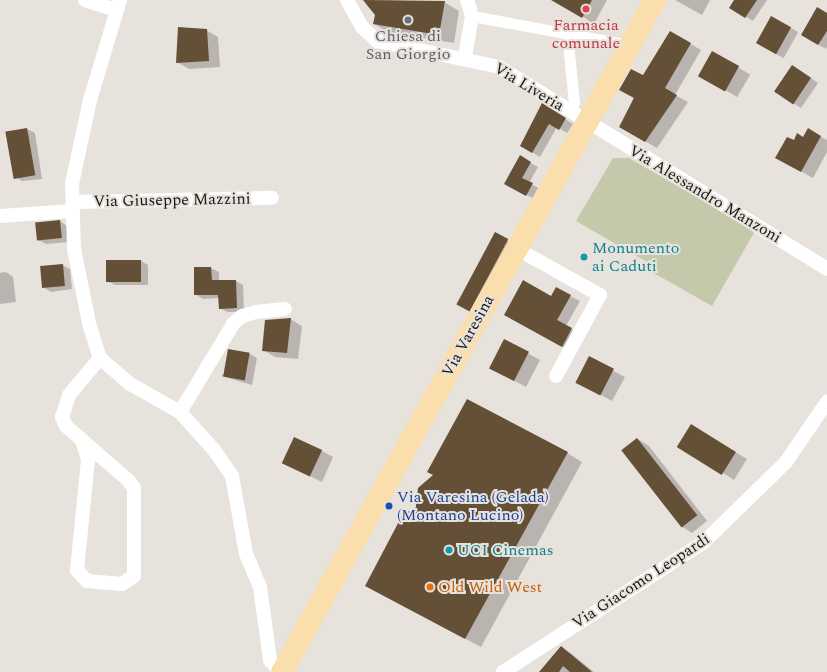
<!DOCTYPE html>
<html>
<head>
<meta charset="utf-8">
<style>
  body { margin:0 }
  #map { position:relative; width:827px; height:672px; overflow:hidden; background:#e8e2dc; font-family:Spectral,serif }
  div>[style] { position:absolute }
  .green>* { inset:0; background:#c5c9ab }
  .shadow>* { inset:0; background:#0003; transform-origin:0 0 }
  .building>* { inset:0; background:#645036; transform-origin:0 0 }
  .pedestrian>* { height:11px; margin:-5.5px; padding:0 5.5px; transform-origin:5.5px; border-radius:5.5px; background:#fff }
  .minor>* { height:14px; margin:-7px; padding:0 7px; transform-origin:7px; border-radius:7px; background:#fff }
  .primary>* { height:22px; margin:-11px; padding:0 11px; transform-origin:11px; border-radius:11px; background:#fadeac }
  .dots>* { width:11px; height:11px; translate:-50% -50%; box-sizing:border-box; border:2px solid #e8e2dc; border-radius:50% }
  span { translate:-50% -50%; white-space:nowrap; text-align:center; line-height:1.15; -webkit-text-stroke:4px #e8e2dc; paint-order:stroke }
  .health-label { font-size:16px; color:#be3a42 }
  .worship-label { font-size:16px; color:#5b616d }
  .street-label { font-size:16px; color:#181714 }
  .culture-label { font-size:16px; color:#0d838f }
  .left { translate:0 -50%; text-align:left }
  .transit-label { font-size:16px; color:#164399 }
  .food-label { font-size:16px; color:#c56008 }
</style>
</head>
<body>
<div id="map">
  <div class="green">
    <div style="clip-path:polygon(613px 158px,629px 158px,755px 231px,712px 306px,652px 272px,654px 266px,576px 221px)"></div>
  </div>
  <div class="shadow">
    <div style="clip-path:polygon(370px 0,444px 2px,459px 11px,454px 43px,390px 33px,374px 24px,376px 15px,367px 5px)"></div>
    <div style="clip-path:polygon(558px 0,607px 0,594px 24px)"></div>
    <div style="clip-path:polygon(675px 0,710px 0,702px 15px)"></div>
    <div style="clip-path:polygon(736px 0,767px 0,753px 21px,731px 8px)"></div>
    <div style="clip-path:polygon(827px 14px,827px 47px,826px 49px,802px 35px)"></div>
    <div style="left:771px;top:17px;width:31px;height:30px;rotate:29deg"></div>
    <div style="clip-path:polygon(206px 30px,218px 37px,220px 67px,189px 69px,177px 62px)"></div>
    <div style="clip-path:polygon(670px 32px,701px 50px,675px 95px,688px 102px,657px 148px,620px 127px,643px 77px)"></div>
    <div style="left:713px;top:53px;width:43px;height:26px;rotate:30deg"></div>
    <div style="clip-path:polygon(799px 70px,818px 83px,801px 108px,775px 92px)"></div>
    <div style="clip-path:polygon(542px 105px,573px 124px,567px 133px,557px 127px,540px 157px,522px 146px)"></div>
    <div style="clip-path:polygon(27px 129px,35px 133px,42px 179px,22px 181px,14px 176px,6px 131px)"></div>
    <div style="clip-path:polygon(808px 130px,827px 140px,827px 152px,813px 178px,788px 164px,794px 141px,803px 138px)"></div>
    <div style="clip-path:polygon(520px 157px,538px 167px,529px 183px,539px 188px,534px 199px,506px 183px)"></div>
    <div style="clip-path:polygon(60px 221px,67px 226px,69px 242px,46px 244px,38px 240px)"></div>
    <div style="left:495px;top:234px;width:25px;height:80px;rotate:29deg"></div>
    <div style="clip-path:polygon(141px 261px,148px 265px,148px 285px,115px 285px,107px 281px)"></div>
    <div style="clip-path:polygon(62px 265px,70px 269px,72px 289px,51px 292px,43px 287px)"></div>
    <div style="clip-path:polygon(195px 268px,211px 268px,219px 272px,219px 281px,236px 281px,243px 285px,244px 312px,227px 312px,220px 308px,220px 298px,203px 299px,195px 294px)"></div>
    <div style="clip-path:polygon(6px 272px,13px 277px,16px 302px,0 304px,0 273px)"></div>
    <div style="clip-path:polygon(570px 296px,580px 301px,566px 326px,581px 335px,572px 352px,505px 315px,552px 297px)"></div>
    <div style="clip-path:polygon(290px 319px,302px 326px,298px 359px,275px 357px,263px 350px)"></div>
    <div style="clip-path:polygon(505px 341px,540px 360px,526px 387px,502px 374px)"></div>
    <div style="clip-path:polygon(250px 354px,257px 358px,252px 385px,221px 376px)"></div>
    <div style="clip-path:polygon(589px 358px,625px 377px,612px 401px,588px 388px)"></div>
    <div style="clip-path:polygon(691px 426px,747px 459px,734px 480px,723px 473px)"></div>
    <div style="clip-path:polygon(638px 439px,649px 446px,707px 521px,692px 533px,681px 526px)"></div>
    <div style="clip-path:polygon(322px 451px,333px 457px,322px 482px,283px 463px)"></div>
    <div style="clip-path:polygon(567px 453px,582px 462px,481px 647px,382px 594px,416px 515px)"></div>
    <div style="clip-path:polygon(561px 647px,572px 654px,594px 672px,540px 672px)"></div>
  </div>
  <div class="building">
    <div style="clip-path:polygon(363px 0,445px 1px,439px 35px,373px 24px,375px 15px)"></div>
    <div style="clip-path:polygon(551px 0,592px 0,582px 18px)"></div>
    <div style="clip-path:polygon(734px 0,757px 0,745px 18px,729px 8px)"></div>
    <div style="clip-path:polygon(817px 7px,827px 13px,827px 31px,818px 45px,801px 35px)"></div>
    <div style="left:771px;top:16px;width:23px;height:31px;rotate:29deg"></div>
    <div style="clip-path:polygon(178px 27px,207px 29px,209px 61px,176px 63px)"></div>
    <div style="clip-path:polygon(670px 31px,691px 43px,665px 88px,677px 95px,645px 142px,619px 127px,634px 98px,619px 90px,631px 69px,643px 75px)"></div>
    <div style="left:712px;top:51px;width:31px;height:29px;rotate:29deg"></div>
    <div style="left:792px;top:65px;width:23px;height:32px;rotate:34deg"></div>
    <div style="clip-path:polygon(542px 103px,566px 118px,559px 130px,549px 124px,532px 153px,520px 146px)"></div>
    <div style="left:27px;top:128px;width:48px;height:22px;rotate:80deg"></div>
    <div style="clip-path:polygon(808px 128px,821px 136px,801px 172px,775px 158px,787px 137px,794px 140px,797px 133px,803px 137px)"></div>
    <div style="clip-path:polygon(520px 155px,531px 162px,522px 178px,533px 183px,526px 196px,504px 184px)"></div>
    <div style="left:60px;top:220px;width:18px;height:25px;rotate:84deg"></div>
    <div style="left:495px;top:232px;width:15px;height:82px;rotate:28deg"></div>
    <div style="left:106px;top:260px;width:35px;height:22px"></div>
    <div style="left:63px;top:264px;width:22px;height:23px;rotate:85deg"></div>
    <div style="clip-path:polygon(194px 267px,211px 267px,212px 280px,236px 280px,237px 308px,219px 309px,218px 295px,194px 295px)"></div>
    <div style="clip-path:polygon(523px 280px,551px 296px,556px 287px,571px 295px,557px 320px,572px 328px,562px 347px,504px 315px)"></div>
    <div style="clip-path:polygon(291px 318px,287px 353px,262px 351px,265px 320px)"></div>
    <div style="left:504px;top:339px;width:28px;height:33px;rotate:27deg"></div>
    <div style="left:228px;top:349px;width:22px;height:28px;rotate:10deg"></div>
    <div style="left:589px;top:356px;width:28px;height:30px;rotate:27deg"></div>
    <div style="clip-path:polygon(467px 399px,568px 452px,465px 639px,365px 586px,405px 510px,415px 514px,418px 488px,433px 475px,427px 472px)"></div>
    <div style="left:691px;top:424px;width:53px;height:27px;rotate:32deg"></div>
    <div style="left:294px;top:437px;width:31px;height:29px;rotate:25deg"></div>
    <div style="left:637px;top:438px;width:98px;height:20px;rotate:52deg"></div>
    <div style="clip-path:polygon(561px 646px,592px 672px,570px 672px,563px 666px,559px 672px,539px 672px)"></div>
  </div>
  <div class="pedestrian">
    <div style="left:472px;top:16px;width:161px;rotate:10.4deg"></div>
    <div style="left:567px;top:33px;width:70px;rotate:84.3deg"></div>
  </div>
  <div class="minor">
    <div style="left:85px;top:0;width:33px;rotate:18deg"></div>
    <div style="left:120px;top:0;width:104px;rotate:106.7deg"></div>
    <div style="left:90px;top:100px;width:86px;rotate:102.1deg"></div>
    <div style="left:72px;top:184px;width:65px;rotate:88.2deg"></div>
    <div style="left:74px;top:249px;width:76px;rotate:78.5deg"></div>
    <div style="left:89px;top:323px;width:37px;rotate:73deg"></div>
    <div style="left:100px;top:358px;width:40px;rotate:41deg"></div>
    <div style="left:130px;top:384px;width:57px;rotate:29.2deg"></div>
    <div style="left:180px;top:412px;width:51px;rotate:48.2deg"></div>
    <div style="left:214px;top:450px;width:32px;rotate:55deg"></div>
    <div style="left:232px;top:476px;width:79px;rotate:79.8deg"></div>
    <div style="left:246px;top:554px;width:36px;rotate:67deg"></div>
    <div style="left:260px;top:587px;width:74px;rotate:82.2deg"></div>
    <div style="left:270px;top:660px;width:16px;rotate:50deg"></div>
    <div style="left:347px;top:0;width:31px;rotate:61deg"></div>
    <div style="left:362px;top:27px;width:21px;rotate:43deg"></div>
    <div style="left:377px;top:41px;width:125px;rotate:12deg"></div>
    <div style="left:499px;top:67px;width:385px;rotate:31.6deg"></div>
    <div style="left:465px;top:57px;width:42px;rotate:-80.3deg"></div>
    <div style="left:472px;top:16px;width:17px;rotate:-107deg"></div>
    <div style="left:73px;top:202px;width:199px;rotate:-1.2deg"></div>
    <div style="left:0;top:216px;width:72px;rotate:-4deg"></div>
    <div style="left:517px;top:249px;width:95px;rotate:29deg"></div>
    <div style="left:600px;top:295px;width:92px;rotate:118.5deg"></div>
    <div style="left:180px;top:412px;width:103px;rotate:-58.9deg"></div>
    <div style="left:233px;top:324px;width:12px;rotate:-42deg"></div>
    <div style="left:242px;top:316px;width:15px;rotate:-16deg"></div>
    <div style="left:256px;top:312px;width:29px;rotate:-6deg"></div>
    <div style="left:82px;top:440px;width:21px;rotate:73deg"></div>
    <div style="left:88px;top:460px;width:111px;rotate:95.7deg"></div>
    <div style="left:77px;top:570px;width:15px;rotate:48deg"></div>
    <div style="left:87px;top:581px;width:35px;rotate:5deg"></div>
    <div style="left:122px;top:584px;width:14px;rotate:-34deg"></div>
    <div style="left:134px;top:576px;width:88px;rotate:-90deg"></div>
    <div style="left:134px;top:488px;width:10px;rotate:-127deg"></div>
    <div style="left:128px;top:480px;width:61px;rotate:-139deg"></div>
    <div style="left:82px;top:440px;width:21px;rotate:-139deg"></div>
    <div style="left:66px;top:426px;width:10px;rotate:-114deg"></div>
    <div style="left:62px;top:417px;width:23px;rotate:-72deg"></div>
    <div style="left:69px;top:395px;width:48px;rotate:-50deg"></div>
    <div style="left:503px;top:672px;width:239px;rotate:-32.9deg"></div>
    <div style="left:704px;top:542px;width:115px;rotate:-44.3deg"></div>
    <div style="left:786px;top:462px;width:73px;rotate:-55.7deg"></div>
  </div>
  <div class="primary">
    <div style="left:282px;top:672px;width:769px;rotate:-60.97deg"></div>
  </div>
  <div class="dots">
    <div style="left:586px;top:9px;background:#e0444e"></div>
    <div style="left:408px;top:20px;background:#6b7280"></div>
    <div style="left:584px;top:257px;background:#0f9aa8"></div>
    <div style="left:389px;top:506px;background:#1a4fb4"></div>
    <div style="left:449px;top:550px;background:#0f9aa8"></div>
    <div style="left:430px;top:587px;background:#e8710a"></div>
  </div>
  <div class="health-label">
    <span style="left:586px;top:34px">Farmacia<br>comunale</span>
  </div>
  <div class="worship-label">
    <span style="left:408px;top:45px">Chiesa di<br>San Giorgio</span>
  </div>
  <div class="street-label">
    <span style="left:529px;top:87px;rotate:31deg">Via Liveria</span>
    <span style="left:705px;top:194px;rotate:31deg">Via Alessandro Manzoni</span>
    <span style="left:172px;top:200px;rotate:-1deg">Via Giuseppe Mazzini</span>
    <span style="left:468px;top:336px;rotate:-61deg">Via Varesina</span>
    <span style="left:641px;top:581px;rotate:-33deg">Via Giacomo Leopardi</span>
  </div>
  <div class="culture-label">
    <span class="left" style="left:592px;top:257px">Monumento<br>ai Caduti</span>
    <span class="left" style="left:457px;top:550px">UCI Cinemas</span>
  </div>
  <div class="transit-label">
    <span class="left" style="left:397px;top:506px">Via Varesina (Gelada)<br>(Montano Lucino)</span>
  </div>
  <div class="food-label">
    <span class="left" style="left:438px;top:587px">Old Wild West</span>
  </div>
</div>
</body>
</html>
